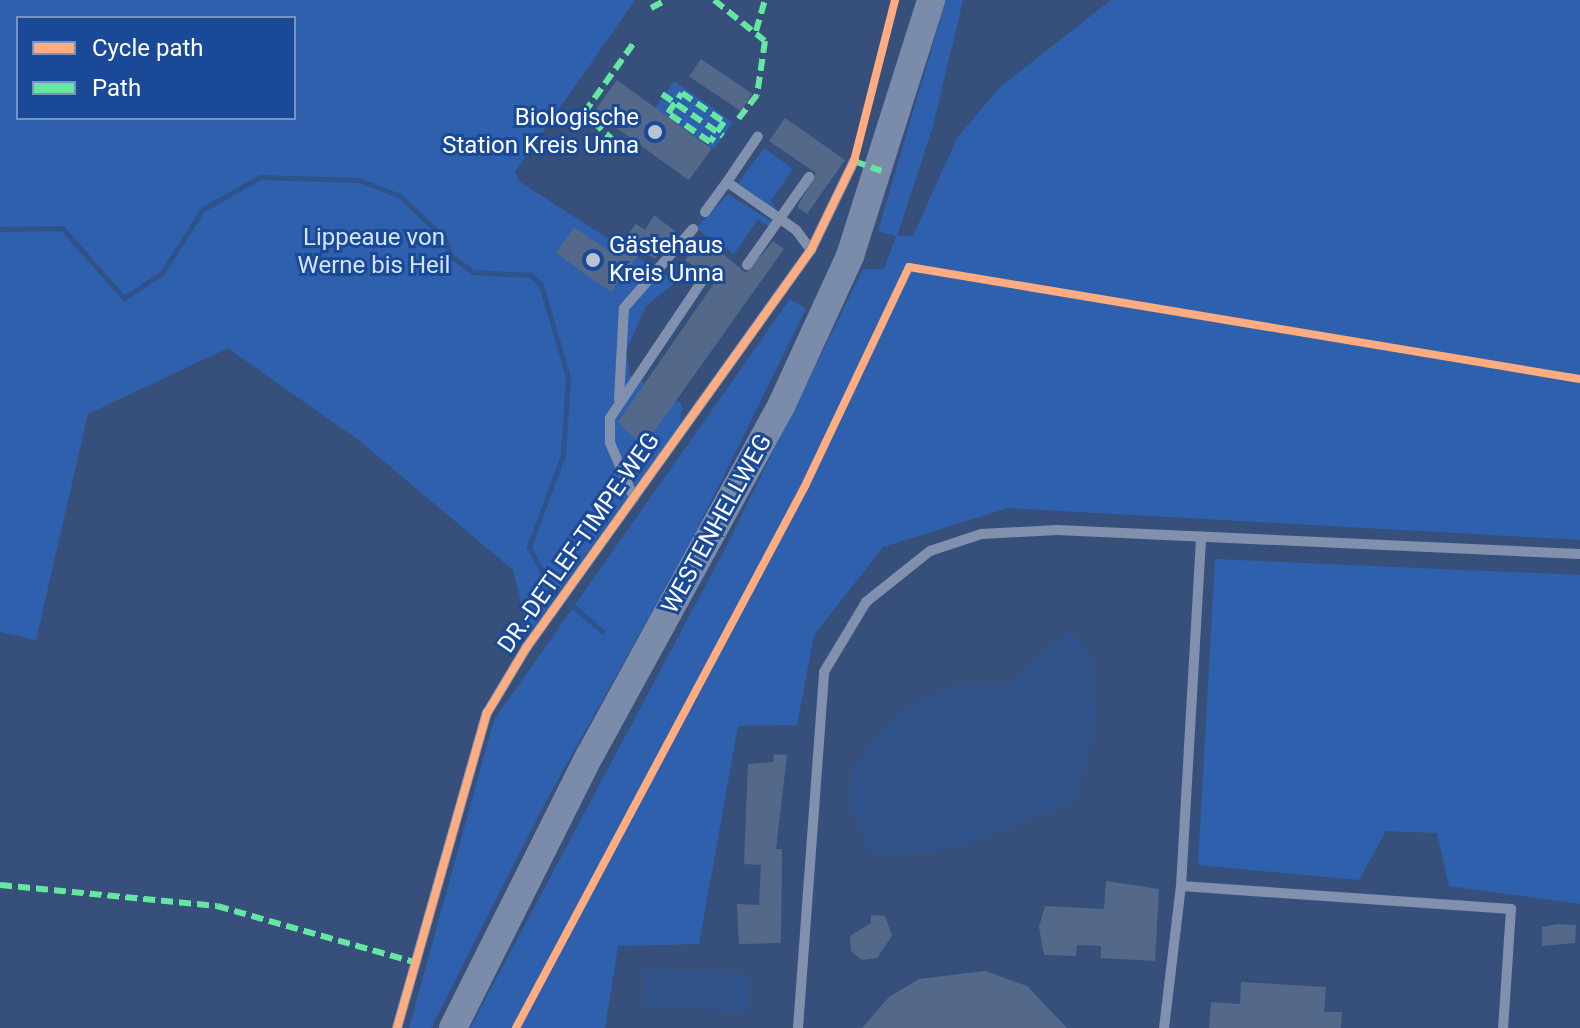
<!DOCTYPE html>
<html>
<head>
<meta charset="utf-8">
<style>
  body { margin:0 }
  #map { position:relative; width:1580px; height:1028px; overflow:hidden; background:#37507b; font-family:Roboto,sans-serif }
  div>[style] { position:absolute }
  .green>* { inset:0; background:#2e60ad; transform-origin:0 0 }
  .water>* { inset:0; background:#30528a; transform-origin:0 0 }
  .stream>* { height:5px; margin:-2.5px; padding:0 2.5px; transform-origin:2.5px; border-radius:2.5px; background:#30528a }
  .building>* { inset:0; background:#54688a; transform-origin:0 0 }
  .lane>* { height:10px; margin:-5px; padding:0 5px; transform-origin:5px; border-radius:5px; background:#8191ad }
  .secondary>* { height:28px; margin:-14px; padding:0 14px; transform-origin:14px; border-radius:14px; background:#7b8caa }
  .quiet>* { height:6px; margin-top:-3px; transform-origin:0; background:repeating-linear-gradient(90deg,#66e7a1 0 12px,transparent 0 18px) }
  .cycleway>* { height:8px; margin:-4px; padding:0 4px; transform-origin:4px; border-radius:4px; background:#ffac80 }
  .dots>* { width:22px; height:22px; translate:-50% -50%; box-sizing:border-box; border:4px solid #1a4998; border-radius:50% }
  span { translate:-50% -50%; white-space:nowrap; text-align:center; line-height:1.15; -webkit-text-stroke:6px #1a4998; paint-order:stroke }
  .poi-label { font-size:24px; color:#fff }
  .right { translate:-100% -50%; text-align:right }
  .left { translate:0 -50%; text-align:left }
  .park-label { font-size:24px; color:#d5e4fb }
  .street-label { font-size:24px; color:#fff }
  .legend { position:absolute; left:16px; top:16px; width:280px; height:104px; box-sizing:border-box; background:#1a4998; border:2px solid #7692c1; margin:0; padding:10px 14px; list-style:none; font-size:24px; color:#fff }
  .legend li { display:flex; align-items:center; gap:16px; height:40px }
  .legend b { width:40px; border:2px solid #7692c1 }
</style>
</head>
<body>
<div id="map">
  <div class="green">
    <div style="clip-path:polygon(evenodd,0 0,635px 0,515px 172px,520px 182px,676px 282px,646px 306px,626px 351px,630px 375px,682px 404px,680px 424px,529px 633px,513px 570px,361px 442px,228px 348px,88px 414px,36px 640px,0 632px,0 0,18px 18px,294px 18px,294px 118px,18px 118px,18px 18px)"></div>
    <div style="clip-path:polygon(946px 0,963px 0,933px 126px,897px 236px,913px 236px,957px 138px,1000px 87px,1111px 0,1580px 0,1580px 540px,1008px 508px,883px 547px,814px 635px,797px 725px,738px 726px,699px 944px,618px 946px,605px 1028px,470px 1028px,725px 549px,863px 269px,884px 269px,896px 236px,878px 231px)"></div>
    <div style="left:674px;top:81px;width:72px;height:33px;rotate:35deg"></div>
    <div style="clip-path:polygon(764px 148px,793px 169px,771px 200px,777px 211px,738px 183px)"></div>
    <div style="clip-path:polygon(728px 194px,772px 222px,769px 227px,758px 219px,734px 254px,696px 228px)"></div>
    <div style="clip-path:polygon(790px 299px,806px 309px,692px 540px,546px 801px,431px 1028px,409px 1028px,494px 720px)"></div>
    <div style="clip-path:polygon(1215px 559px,1580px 575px,1580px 904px,1449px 886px,1437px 833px,1386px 831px,1359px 880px,1198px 865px)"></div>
  </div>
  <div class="water">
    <div style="clip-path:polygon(1070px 630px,1092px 655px,1095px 724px,1075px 801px,956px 848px,895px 855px,870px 851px,849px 804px,854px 766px,898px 711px,952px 686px,1008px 685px)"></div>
    <div style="left:645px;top:969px;width:104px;height:37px;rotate:3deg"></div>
  </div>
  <div class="stream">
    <div style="left:0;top:229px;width:62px;rotate:-0.9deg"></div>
    <div style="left:62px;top:228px;width:94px;rotate:48.5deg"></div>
    <div style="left:124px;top:298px;width:45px;rotate:-33.3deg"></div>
    <div style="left:162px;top:273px;width:76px;rotate:-57.4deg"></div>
    <div style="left:203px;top:209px;width:65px;rotate:-29.3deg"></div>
    <div style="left:260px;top:177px;width:99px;rotate:1.7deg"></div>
    <div style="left:359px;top:180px;width:44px;rotate:21.3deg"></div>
    <div style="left:400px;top:196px;width:61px;rotate:43.7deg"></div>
    <div style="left:444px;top:238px;width:19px;rotate:69deg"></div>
    <div style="left:451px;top:256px;width:27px;rotate:36deg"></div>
    <div style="left:473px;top:272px;width:58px;rotate:3deg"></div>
    <div style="left:531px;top:275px;width:14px;rotate:45deg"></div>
    <div style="left:541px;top:285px;width:96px;rotate:73.6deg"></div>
    <div style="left:568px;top:377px;width:78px;rotate:93.7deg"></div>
    <div style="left:563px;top:455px;width:98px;rotate:110.3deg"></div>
    <div style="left:529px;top:547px;width:47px;rotate:61.8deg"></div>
    <div style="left:551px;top:588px;width:67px;rotate:40.1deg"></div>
  </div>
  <div class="building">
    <div style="left:701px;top:59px;width:62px;height:21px;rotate:34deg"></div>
    <div style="left:617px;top:80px;width:117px;height:39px;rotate:36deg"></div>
    <div style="clip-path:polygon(785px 118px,845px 160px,807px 214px,797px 207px,816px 173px,769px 141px)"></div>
    <div style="clip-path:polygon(654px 215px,675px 231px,655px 259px,642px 250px,611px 292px,556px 253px,574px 227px,613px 254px,636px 224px,645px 230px)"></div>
    <div style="clip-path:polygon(701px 236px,746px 273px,773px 241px,784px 249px,643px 447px,618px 422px,715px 282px,685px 260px)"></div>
    <div style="clip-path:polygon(774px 754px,787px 755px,776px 849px,782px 849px,781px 943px,739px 944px,737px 904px,759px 905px,761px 865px,744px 864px,748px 764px,773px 762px)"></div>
    <div style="clip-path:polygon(1106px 881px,1159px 889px,1155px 961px,1101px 958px,1101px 946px,1077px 945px,1076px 956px,1044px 955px,1039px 927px,1045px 906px,1104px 909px)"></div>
    <div style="clip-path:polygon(871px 915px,885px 916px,892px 936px,877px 958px,862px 960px,851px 951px,850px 936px,871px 923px)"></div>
    <div style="clip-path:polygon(1557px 924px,1576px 925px,1575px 943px,1542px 946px,1542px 927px)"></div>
    <div style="clip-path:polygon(985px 971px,1027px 986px,1067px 1028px,862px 1028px,889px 997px,919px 979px)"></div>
    <div style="clip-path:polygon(1241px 982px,1326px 987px,1324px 1012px,1342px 1012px,1341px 1028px,1209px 1028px,1211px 1002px,1240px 1004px)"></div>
  </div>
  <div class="lane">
    <div style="left:727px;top:182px;width:55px;rotate:-56deg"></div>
    <div style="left:705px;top:212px;width:37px;rotate:-54deg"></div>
    <div style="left:727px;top:182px;width:84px;rotate:34.8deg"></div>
    <div style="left:796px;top:230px;width:25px;rotate:53deg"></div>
    <div style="left:747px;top:265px;width:108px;rotate:-54.8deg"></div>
    <div style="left:619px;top:399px;width:91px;rotate:-86.9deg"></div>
    <div style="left:624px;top:308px;width:105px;rotate:-48.9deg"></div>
    <div style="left:634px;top:498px;width:60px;rotate:-113.6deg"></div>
    <div style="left:610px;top:443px;width:25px;rotate:-90deg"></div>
    <div style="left:610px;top:418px;width:169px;rotate:-56.1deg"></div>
    <div style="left:1181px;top:886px;width:350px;rotate:-86.7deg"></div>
    <div style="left:397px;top:1028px;width:328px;rotate:-74.1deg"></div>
    <div style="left:487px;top:713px;width:76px;rotate:-59deg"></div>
    <div style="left:526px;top:648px;width:490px;rotate:-54.4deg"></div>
    <div style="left:811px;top:250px;width:99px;rotate:-64.2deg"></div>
    <div style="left:798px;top:1028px;width:357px;rotate:-85.8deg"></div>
    <div style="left:824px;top:672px;width:82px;rotate:-59deg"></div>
    <div style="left:866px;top:602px;width:82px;rotate:-38.6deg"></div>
    <div style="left:930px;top:551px;width:54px;rotate:-18.4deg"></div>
    <div style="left:981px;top:534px;width:76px;rotate:-3deg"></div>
    <div style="left:1057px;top:530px;width:524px;rotate:2.63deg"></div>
    <div style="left:1164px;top:1028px;width:143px;rotate:-83.2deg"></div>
    <div style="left:1181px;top:886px;width:331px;rotate:4deg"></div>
    <div style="left:1511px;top:909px;width:119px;rotate:93.8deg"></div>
  </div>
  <div class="secondary">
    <div style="left:453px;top:1028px;width:305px;rotate:-63.4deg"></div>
    <div style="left:590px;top:755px;width:400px;rotate:-61.3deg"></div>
    <div style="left:782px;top:404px;width:163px;rotate:-65.3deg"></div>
    <div style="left:850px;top:256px;width:269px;rotate:-72.4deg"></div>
  </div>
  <div class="quiet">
    <div style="left:714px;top:0;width:65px;rotate:38.8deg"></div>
    <div style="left:765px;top:41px;width:55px;rotate:98.4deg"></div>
    <div style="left:757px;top:95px;width:33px;rotate:128deg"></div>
    <div style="left:651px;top:8px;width:17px;rotate:-28deg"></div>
    <div style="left:756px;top:31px;width:32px;rotate:-74deg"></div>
    <div style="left:682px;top:93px;width:51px;rotate:34.6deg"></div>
    <div style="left:724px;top:122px;width:24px;rotate:125deg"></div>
    <div style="left:710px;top:142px;width:51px;rotate:-145.4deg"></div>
    <div style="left:668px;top:113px;width:24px;rotate:-55deg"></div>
    <div style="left:662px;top:94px;width:74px;rotate:34.5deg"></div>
    <div style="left:615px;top:142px;width:42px;rotate:-136.9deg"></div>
    <div style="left:584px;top:113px;width:85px;rotate:-54.6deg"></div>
    <div style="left:856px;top:154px;width:7px;rotate:106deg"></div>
    <div style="left:854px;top:161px;width:29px;rotate:20deg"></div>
    <div style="left:0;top:885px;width:218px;rotate:5.5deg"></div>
    <div style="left:217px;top:906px;width:208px;rotate:15.9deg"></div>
  </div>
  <div class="cycleway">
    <div style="left:397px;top:1028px;width:328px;rotate:-74.1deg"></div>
    <div style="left:487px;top:713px;width:76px;rotate:-59deg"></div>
    <div style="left:526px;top:648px;width:490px;rotate:-54.4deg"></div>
    <div style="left:811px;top:250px;width:99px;rotate:-64.2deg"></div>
    <div style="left:854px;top:161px;width:166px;rotate:-75.7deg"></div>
    <div style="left:516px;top:1028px;width:614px;rotate:-61.93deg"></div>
    <div style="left:805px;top:486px;width:242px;rotate:-64.6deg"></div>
    <div style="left:909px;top:267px;width:680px;rotate:9.48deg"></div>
  </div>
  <div class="dots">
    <div style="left:655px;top:132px;background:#b9c2d1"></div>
    <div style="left:593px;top:260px;background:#b9c2d1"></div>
  </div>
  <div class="poi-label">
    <span class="right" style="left:639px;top:132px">Biologische<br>Station Kreis Unna</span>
    <span class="left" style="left:609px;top:260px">Gästehaus<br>Kreis Unna</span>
  </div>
  <div class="park-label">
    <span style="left:374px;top:252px">Lippeaue von<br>Werne bis Heil</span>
  </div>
  <div class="street-label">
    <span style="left:717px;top:524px;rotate:-61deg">WESTENHELLWEG</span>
    <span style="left:579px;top:543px;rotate:-55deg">DR.-DETLEF-TIMPE-WEG</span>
  </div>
  <ul class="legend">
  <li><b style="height:10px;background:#ffac80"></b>Cycle path</li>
  <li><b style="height:10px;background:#66e7a1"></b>Path</li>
  </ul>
</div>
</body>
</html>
